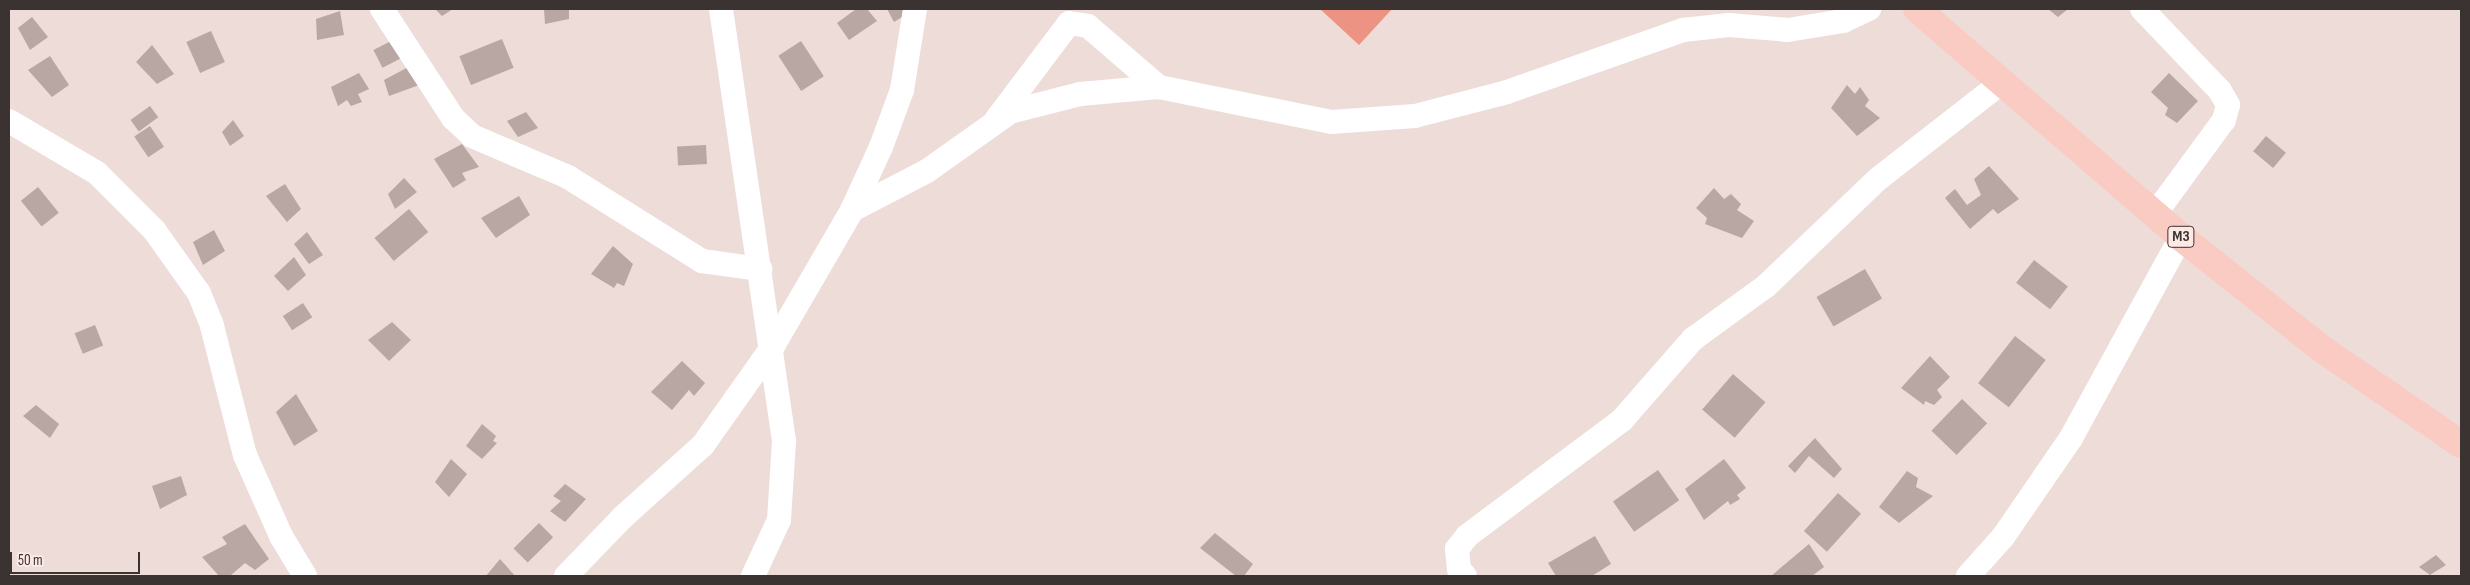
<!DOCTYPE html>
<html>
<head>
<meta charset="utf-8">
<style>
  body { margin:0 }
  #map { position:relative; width:2470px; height:585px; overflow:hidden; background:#eedcd8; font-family:"Sofia Sans Condensed",sans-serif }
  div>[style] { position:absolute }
  .green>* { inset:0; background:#ec9383 }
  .building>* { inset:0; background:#b8a7a3; transform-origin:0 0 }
  .minor>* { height:24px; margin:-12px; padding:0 12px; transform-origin:12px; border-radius:12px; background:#fff }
  .major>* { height:28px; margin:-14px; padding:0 14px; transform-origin:14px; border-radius:14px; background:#facbc3 }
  span { translate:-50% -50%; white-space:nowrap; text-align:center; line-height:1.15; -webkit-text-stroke:4px #fce9e5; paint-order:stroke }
  .shield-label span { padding:1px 4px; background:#fce9e5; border:1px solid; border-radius:4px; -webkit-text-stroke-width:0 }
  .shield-label { font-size:16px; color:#3a3332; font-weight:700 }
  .frame { position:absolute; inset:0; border:10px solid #3a3332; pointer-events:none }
  .scale { position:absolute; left:10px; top:552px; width:130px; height:22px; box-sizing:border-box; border:2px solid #3a3332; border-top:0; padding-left:6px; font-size:15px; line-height:18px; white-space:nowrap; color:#3a3332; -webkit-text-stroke:4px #fce9e5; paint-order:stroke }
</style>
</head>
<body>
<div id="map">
  <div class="green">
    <div style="clip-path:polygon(1320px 9px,1392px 9px,1359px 45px)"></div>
  </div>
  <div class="building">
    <div style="clip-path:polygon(435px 9px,453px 9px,442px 16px)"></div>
    <div style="clip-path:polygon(544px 9px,569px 9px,569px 19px,545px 24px)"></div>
    <div style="clip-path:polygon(856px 9px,867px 9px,877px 21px,849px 40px,837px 23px)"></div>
    <div style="clip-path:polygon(887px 9px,904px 9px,907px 14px,894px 22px)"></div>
    <div style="clip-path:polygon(2048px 9px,2068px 9px,2058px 17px)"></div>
    <div style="clip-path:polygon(340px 11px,344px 35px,317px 40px,316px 19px)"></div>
    <div style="clip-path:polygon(32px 17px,48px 37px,30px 50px,18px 28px)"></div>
    <div style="left:211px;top:31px;width:34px;height:27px;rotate:66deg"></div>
    <div style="left:502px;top:39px;width:31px;height:46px;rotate:68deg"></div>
    <div style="left:393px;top:40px;width:20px;height:22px;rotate:63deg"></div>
    <div style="left:801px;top:41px;width:42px;height:27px;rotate:57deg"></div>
    <div style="clip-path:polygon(152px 45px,174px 74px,157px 84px,136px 62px)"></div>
    <div style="clip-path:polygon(50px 56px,69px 85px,52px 97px,28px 70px)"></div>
    <div style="clip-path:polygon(412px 65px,422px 84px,389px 96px,384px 80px)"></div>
    <div style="clip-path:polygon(359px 73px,369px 89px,358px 94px,362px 102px,351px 106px,347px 100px,338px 106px,331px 87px)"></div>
    <div style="clip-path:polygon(2169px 73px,2198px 101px,2177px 123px,2165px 115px,2168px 108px,2151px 92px)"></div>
    <div style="clip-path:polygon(1847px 85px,1855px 94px,1860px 87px,1869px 100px,1865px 106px,1880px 118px,1857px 136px,1831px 108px)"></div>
    <div style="left:150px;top:106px;width:14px;height:24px;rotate:54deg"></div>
    <div style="clip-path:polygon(526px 112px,538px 128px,518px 137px,507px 121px)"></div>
    <div style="clip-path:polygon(233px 120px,244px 136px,230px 146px,222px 132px)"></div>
    <div style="left:150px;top:126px;width:25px;height:19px;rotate:56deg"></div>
    <div style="left:2266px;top:136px;width:26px;height:20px;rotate:40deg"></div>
    <div style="clip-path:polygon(462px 144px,479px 167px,462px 173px,466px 180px,453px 188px,434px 159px)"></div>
    <div style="left:706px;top:145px;width:19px;height:29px;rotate:87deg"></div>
    <div style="clip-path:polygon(1989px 166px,2019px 199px,1998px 214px,1993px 209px,1970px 229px,1945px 198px,1955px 189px,1967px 205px,1981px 195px,1974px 179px)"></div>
    <div style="clip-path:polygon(404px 178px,417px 192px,395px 209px,388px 194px)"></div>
    <div style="clip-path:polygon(285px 184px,301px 209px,287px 222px,266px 196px)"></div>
    <div style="left:38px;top:187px;width:33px;height:22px;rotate:51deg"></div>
    <div style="clip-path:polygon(1714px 188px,1724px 199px,1731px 194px,1741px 204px,1737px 210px,1754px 221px,1742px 238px,1705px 224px,1707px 218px,1696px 208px)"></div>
    <div style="clip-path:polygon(519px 196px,530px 215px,496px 238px,481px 218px)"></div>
    <div style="left:409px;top:209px;width:30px;height:45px;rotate:50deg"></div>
    <div style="clip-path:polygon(214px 230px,225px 251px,203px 265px,193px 242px)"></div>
    <div style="clip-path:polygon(307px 232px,323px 255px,309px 264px,294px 244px)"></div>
    <div style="clip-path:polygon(613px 246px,633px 264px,624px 286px,617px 283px,614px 288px,591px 274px)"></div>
    <div style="clip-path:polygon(294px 257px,306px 275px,288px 291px,274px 276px)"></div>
    <div style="left:2034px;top:260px;width:43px;height:29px;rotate:38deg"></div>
    <div style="left:1865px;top:269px;width:34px;height:56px;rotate:60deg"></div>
    <div style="left:303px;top:303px;width:17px;height:24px;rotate:57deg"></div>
    <div style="clip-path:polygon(392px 322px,411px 340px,389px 361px,368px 340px)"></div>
    <div style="left:95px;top:325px;width:22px;height:22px;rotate:68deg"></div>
    <div style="left:2015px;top:336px;width:39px;height:60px;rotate:38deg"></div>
    <div style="clip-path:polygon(1930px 356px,1950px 377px,1937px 390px,1942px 397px,1934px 405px,1925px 401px,1924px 405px,1901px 388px)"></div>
    <div style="clip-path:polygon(682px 361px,705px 383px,694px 396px,689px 390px,672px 410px,651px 392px)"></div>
    <div style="left:1733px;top:374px;width:43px;height:47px;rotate:41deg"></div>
    <div style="clip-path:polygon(296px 394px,318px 431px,294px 446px,276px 412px)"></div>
    <div style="left:1962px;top:399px;width:35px;height:44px;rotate:44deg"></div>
    <div style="clip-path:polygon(36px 405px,59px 424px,50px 438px,23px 416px)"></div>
    <div style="clip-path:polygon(482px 424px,496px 436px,493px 441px,497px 443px,482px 459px,466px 446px)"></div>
    <div style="clip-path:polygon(1815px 438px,1842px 469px,1834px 478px,1809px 456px,1795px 473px,1788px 466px)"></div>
    <div style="clip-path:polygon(451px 459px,467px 474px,449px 497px,435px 482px)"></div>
    <div style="clip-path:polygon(1724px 459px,1746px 488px,1737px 495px,1740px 499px,1730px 505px,1728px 501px,1704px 520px,1685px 489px)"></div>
    <div style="left:1658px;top:470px;width:37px;height:55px;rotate:55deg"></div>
    <div style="clip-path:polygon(1907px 471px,1918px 478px,1916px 487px,1933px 496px,1899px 523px,1879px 507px)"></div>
    <div style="clip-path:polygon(181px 476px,187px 495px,160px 509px,152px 486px)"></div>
    <div style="clip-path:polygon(565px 484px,586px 499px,565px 522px,550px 511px,561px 501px,553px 496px)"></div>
    <div style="left:1838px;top:493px;width:31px;height:51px;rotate:42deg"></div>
    <div style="left:539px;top:523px;width:20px;height:36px;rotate:45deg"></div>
    <div style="clip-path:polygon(245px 524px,269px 559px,255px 570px,245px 563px,230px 576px,219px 576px,202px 557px,227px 544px,222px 537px)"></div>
    <div style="clip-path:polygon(1215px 533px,1253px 564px,1244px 576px,1236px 576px,1200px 548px)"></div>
    <div style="clip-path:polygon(1595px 536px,1611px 564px,1592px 576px,1556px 576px,1548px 563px)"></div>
    <div style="clip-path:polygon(1809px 544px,1824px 567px,1812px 576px,1771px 576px)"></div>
    <div style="clip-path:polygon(2436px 555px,2446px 565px,2430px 575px,2419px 567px)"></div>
    <div style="clip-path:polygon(500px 559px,515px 576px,486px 576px)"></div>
  </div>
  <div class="minor">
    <div style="left:382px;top:9px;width:130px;rotate:56.9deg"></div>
    <div style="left:453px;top:118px;width:26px;rotate:43deg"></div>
    <div style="left:472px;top:136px;width:104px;rotate:23.1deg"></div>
    <div style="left:568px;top:177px;width:158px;rotate:32.1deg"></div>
    <div style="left:702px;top:261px;width:59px;rotate:7.9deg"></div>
    <div style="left:721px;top:9px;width:437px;rotate:81.7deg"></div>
    <div style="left:784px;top:441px;width:79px;rotate:93.6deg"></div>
    <div style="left:779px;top:520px;width:62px;rotate:114.9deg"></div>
    <div style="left:2142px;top:9px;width:113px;rotate:46.4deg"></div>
    <div style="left:2220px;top:91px;width:16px;rotate:60deg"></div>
    <div style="left:2228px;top:105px;width:16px;rotate:105deg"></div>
    <div style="left:2224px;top:120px;width:117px;rotate:126.3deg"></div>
    <div style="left:996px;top:120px;width:121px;rotate:-53deg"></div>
    <div style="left:1069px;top:23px;width:19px;rotate:9deg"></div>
    <div style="left:1088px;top:26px;width:94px;rotate:40.7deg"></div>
    <div style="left:9px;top:121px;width:102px;rotate:30.6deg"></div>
    <div style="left:97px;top:173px;width:81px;rotate:45deg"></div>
    <div style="left:154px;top:230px;width:77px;rotate:54.5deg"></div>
    <div style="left:199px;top:293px;width:35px;rotate:68deg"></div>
    <div style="left:212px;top:326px;width:133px;rotate:75.7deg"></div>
    <div style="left:245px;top:455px;width:89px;rotate:66deg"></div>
    <div style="left:281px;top:536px;width:47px;rotate:59deg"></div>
    <div style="left:852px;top:210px;width:85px;rotate:-27.5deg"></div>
    <div style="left:927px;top:171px;width:102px;rotate:-35.4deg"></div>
    <div style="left:1010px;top:112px;width:72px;rotate:-14.4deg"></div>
    <div style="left:1080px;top:94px;width:79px;rotate:-5.1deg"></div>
    <div style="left:1159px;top:87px;width:176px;rotate:11.5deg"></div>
    <div style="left:1331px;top:122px;width:84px;rotate:-4.1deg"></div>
    <div style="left:1415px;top:116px;width:95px;rotate:-14.6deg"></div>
    <div style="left:1507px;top:92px;width:187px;rotate:-19.4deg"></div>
    <div style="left:1683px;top:30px;width:46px;rotate:-6.2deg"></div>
    <div style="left:1729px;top:25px;width:59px;rotate:4.8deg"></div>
    <div style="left:1788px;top:30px;width:56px;rotate:-9.3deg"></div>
    <div style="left:1843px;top:21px;width:29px;rotate:-25deg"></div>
    <div style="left:566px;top:576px;width:82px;rotate:-46deg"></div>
    <div style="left:623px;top:517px;width:108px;rotate:-42deg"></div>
    <div style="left:703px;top:445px;width:121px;rotate:-54.7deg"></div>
    <div style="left:773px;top:346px;width:157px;rotate:-59.8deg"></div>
    <div style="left:852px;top:210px;width:69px;rotate:-65.3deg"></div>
    <div style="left:881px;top:147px;width:61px;rotate:-69.8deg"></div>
    <div style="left:902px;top:90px;width:82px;rotate:-80.9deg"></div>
    <div style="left:1465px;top:576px;width:9px;rotate:-131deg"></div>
    <div style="left:1459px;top:569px;width:20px;rotate:-96deg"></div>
    <div style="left:1457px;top:549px;width:16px;rotate:-52deg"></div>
    <div style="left:1467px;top:536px;width:194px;rotate:-36.8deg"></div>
    <div style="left:1622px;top:420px;width:108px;rotate:-48.8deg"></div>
    <div style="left:1693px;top:339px;width:90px;rotate:-36deg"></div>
    <div style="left:1766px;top:286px;width:155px;rotate:-43.7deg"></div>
    <div style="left:1878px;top:179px;width:157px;rotate:-38deg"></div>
    <div style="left:1968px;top:576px;width:52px;rotate:-48.1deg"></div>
    <div style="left:2003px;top:537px;width:120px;rotate:-55.5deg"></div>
    <div style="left:2071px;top:438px;width:229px;rotate:-61.3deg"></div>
  </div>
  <div class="major">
    <div style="left:1917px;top:9px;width:349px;rotate:40.8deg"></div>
    <div style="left:2181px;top:237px;width:180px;rotate:38.5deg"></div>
    <div style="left:2322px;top:349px;width:168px;rotate:34.4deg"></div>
  </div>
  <div class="shield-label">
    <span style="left:2181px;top:237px">M3</span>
  </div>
  <div class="frame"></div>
  <div class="scale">50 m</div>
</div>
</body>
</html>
